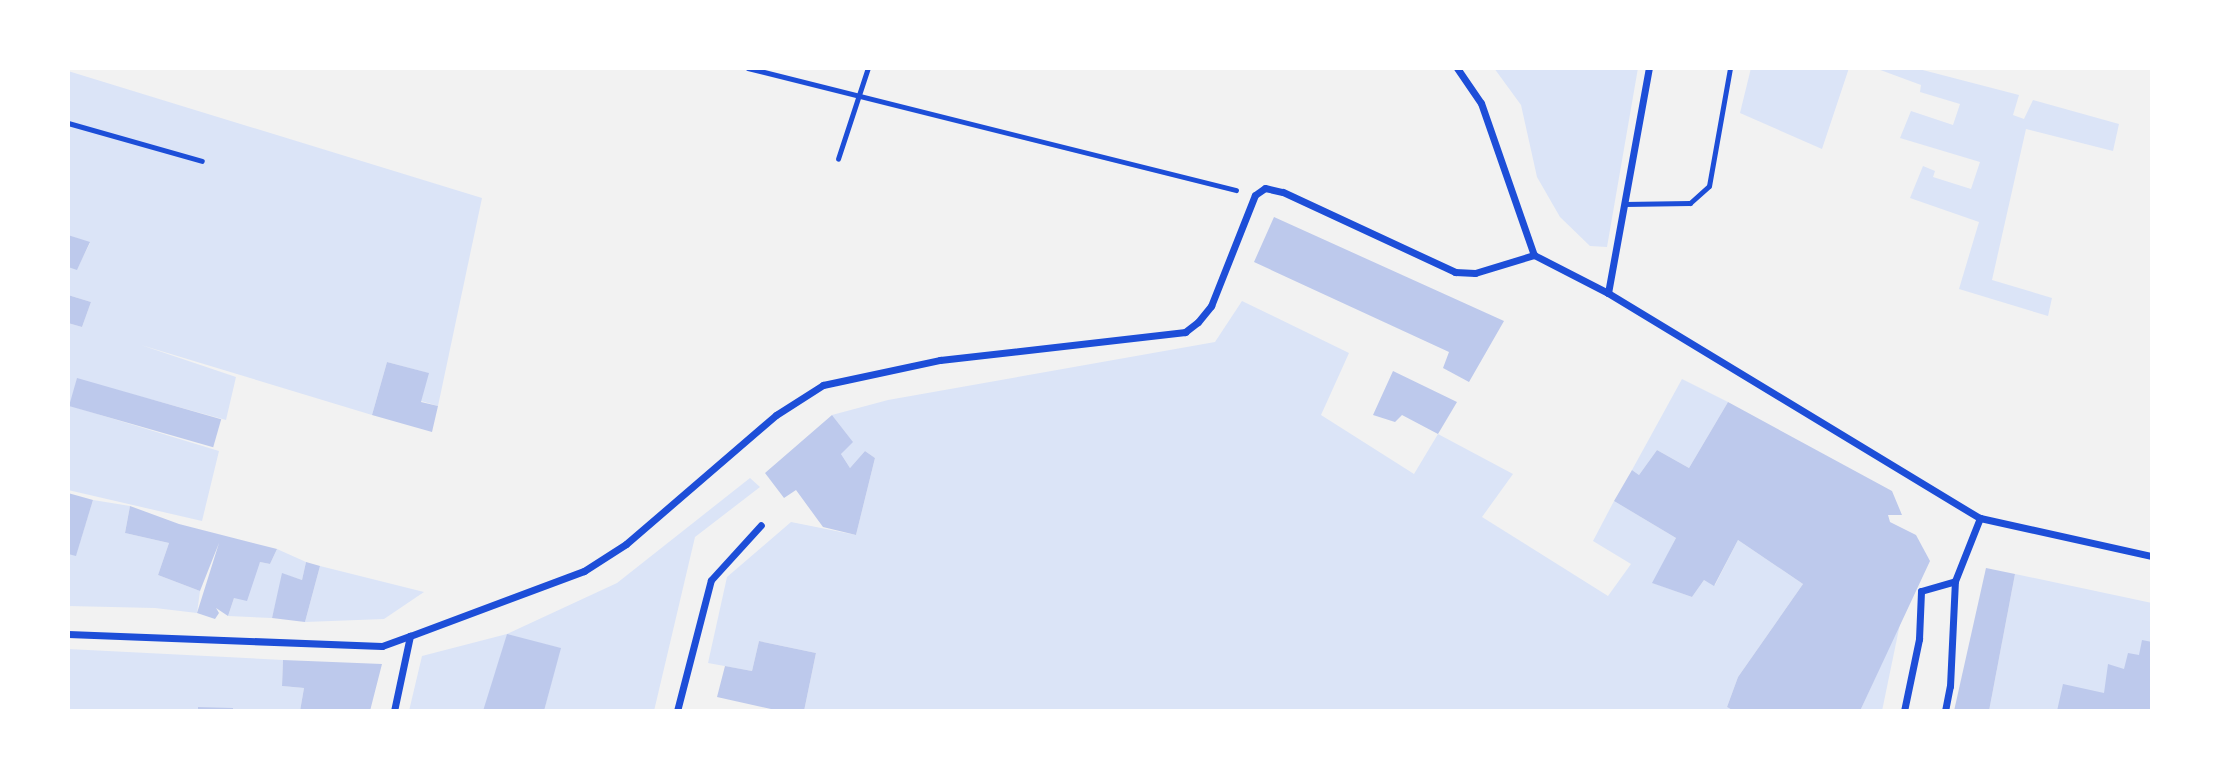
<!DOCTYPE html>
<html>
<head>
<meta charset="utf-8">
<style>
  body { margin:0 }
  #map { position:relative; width:2220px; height:779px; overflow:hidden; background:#f2f2f2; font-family:"DejaVu Sans",sans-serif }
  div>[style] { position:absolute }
  .green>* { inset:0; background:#dbe4f7 }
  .building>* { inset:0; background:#bdc9ec; transform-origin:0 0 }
  .path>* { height:4.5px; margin:-2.25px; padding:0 2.25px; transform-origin:2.25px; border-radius:2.25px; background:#1d4ed8 }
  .service>* { height:5px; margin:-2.5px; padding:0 2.5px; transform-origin:2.5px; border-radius:2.5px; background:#1d4ed8 }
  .minor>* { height:7px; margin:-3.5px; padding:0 3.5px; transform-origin:3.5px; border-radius:3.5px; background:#1d4ed8 }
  span { translate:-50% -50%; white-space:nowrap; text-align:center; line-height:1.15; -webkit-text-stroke:5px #fff; paint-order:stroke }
  .frame { position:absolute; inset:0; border:70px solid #fff; pointer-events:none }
</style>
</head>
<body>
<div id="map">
  <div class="green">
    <div style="clip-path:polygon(1494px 68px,1638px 68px,1607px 247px,1590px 246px,1560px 217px,1537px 177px,1521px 105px)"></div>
    <div style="clip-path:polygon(1751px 68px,1849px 68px,1822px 149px,1740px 113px)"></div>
    <div style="clip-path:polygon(1875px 68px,1915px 68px,2019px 95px,2013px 115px,2024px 119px,2033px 100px,2119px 124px,2113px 151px,2026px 129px,1992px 280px,2052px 298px,2048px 316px,1959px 289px,1979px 222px,1910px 198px,1923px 166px,1935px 171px,1933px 177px,1971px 189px,1980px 162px,1900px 138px,1911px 111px,1953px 125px,1960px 104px,1920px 92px,1921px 85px)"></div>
    <div style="clip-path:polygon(68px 71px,482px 198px,438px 406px,421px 401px,428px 373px,387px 362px,372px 415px,141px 345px,236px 377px,226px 420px,77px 379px,71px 406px,219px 451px,202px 521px,68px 490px,68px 323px,82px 327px,91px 302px,68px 295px,68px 267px,77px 269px,90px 243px,68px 235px)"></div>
    <div style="clip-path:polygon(1242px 301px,1349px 353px,1321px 415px,1414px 474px,1438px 434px,1513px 474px,1482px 517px,1608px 596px,1631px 564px,1593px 541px,1614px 501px,1676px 538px,1653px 583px,1692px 597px,1704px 580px,1715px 585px,1738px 540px,1803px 584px,1738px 677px,1727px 707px,1734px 711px,804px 711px,816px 653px,759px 641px,752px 671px,708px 663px,727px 577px,791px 522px,856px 535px,875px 458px,865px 451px,850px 468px,841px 454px,852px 441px,832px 415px,888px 400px,1215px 342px)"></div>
    <div style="clip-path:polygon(1682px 379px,1728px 402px,1689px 468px,1657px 450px,1639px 475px,1632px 470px)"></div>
    <div style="clip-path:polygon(750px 478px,760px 487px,695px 537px,654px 711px,544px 711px,560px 648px,507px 635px,484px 711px,409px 711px,422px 656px,507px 634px,617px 583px)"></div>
    <div style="clip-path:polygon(93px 500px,130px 506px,125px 533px,169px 543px,158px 575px,200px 591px,197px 613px,155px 608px,68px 606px,68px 554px,76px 555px)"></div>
    <div style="clip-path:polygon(277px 549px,306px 562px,302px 580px,283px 574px,272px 618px,228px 616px,234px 598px,260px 562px,270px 564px)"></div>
    <div style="clip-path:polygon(320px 566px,424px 592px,384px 619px,305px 622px)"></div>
    <div style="clip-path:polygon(2015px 574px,2152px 603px,2152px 711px,1989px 711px)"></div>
    <div style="clip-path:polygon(1901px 619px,1882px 711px,1860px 711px,1880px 667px)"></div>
    <div style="clip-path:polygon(68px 649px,283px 660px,282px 686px,304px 688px,300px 711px,198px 708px,198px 711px,68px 711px)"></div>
  </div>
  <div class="building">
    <div style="clip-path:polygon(1274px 217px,1504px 321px,1469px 382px,1443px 368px,1449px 352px,1254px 262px)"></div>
    <div style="clip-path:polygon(68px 235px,90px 242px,77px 270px,68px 267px)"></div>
    <div style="clip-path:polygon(68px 295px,91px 302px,82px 327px,68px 323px)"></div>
    <div style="clip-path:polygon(387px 362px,429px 373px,421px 402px,438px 406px,432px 432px,372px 415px)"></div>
    <div style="clip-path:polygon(1393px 371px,1457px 402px,1438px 434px,1402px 415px,1395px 422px,1373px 415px)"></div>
    <div style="left:77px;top:378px;width:150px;height:29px;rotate:16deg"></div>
    <div style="clip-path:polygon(1728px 402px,1892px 491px,1902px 515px,1888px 515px,1890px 522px,1916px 535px,1930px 561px,1860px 711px,1734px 711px,1727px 707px,1738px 677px,1803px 584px,1738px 540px,1714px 586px,1704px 580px,1692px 597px,1652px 583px,1676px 538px,1614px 501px,1632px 470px,1639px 475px,1657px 450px,1689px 468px)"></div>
    <div style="clip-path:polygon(832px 415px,853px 442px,841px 454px,850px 468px,865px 451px,875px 458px,856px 535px,823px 527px,796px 490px,784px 498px,765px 473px)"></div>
    <div style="clip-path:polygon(68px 493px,93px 500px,76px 556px,68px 554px)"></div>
    <div style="clip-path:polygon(130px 506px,179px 524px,277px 549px,270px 564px,260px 562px,247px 601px,234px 598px,228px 616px,216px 608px,219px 613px,215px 619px,197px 613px,219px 543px,200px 591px,158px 575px,169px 543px,125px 533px)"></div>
    <div style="clip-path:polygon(306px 562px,320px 566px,305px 622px,272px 618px,282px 573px,302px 580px)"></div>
    <div style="clip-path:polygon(1986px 568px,2015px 574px,1989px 711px,1954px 711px)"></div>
    <div style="clip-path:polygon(507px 634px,561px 648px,544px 711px,483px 711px)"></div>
    <div style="clip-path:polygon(2142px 640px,2152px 642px,2152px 711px,2057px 711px,2063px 684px,2104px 693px,2108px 664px,2124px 669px,2128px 653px,2139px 655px)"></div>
    <div style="clip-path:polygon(759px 641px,816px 653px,804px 711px,780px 711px,717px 697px,725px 666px,752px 671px)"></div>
    <div style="clip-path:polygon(283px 660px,382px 664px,370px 711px,300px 711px,304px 688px,282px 686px)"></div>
    <div style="clip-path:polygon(198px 707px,233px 708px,233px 711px,198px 711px)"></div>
  </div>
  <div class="path">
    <div style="left:748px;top:68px;width:503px;rotate:14.04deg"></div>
    <div style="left:838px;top:159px;width:96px;rotate:-71.8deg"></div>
  </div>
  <div class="service">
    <div style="left:68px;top:123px;width:139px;rotate:15.8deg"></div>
    <div style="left:1624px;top:204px;width:66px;rotate:-0.9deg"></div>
    <div style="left:1690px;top:203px;width:25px;rotate:-42deg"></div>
    <div style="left:1709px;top:186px;width:120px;rotate:-79.9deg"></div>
  </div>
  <div class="minor">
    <div style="left:1457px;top:68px;width:42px;rotate:55.6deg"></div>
    <div style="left:1481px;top:103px;width:161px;rotate:70.8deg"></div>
    <div style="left:1608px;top:293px;width:229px;rotate:-79.7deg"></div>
    <div style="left:68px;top:634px;width:314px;rotate:2.2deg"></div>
    <div style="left:382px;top:646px;width:30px;rotate:-20deg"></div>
    <div style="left:410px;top:636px;width:186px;rotate:-20.5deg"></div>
    <div style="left:584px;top:571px;width:50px;rotate:-32.7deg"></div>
    <div style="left:626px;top:544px;width:198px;rotate:-40.7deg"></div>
    <div style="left:776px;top:415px;width:56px;rotate:-32.6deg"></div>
    <div style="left:823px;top:385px;width:120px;rotate:-12.1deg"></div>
    <div style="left:940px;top:360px;width:247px;rotate:-6.5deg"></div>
    <div style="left:1185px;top:332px;width:16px;rotate:-38deg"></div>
    <div style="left:1198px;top:322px;width:21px;rotate:-51deg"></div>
    <div style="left:1211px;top:306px;width:119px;rotate:-68.4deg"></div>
    <div style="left:1255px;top:195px;width:12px;rotate:-35deg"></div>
    <div style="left:1265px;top:188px;width:18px;rotate:13deg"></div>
    <div style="left:1283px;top:192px;width:190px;rotate:24.9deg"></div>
    <div style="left:1455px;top:272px;width:20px;rotate:3deg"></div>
    <div style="left:1475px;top:273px;width:62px;rotate:-17deg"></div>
    <div style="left:1534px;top:255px;width:83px;rotate:27.2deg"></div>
    <div style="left:1608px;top:293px;width:435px;rotate:31.2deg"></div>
    <div style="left:1980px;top:518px;width:176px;rotate:12.5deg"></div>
    <div style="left:394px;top:711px;width:77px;rotate:-78deg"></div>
    <div style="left:677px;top:711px;width:135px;rotate:-75.5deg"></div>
    <div style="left:711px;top:580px;width:74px;rotate:-47.7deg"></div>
    <div style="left:1904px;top:711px;width:74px;rotate:-78.2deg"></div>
    <div style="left:1919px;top:639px;width:48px;rotate:-87.6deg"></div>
    <div style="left:1921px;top:591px;width:35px;rotate:-16deg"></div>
    <div style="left:1945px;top:711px;width:25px;rotate:-79deg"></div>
    <div style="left:1950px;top:686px;width:105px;rotate:-87.3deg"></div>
    <div style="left:1955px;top:581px;width:68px;rotate:-68.4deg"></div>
  </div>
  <div class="frame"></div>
</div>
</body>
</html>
